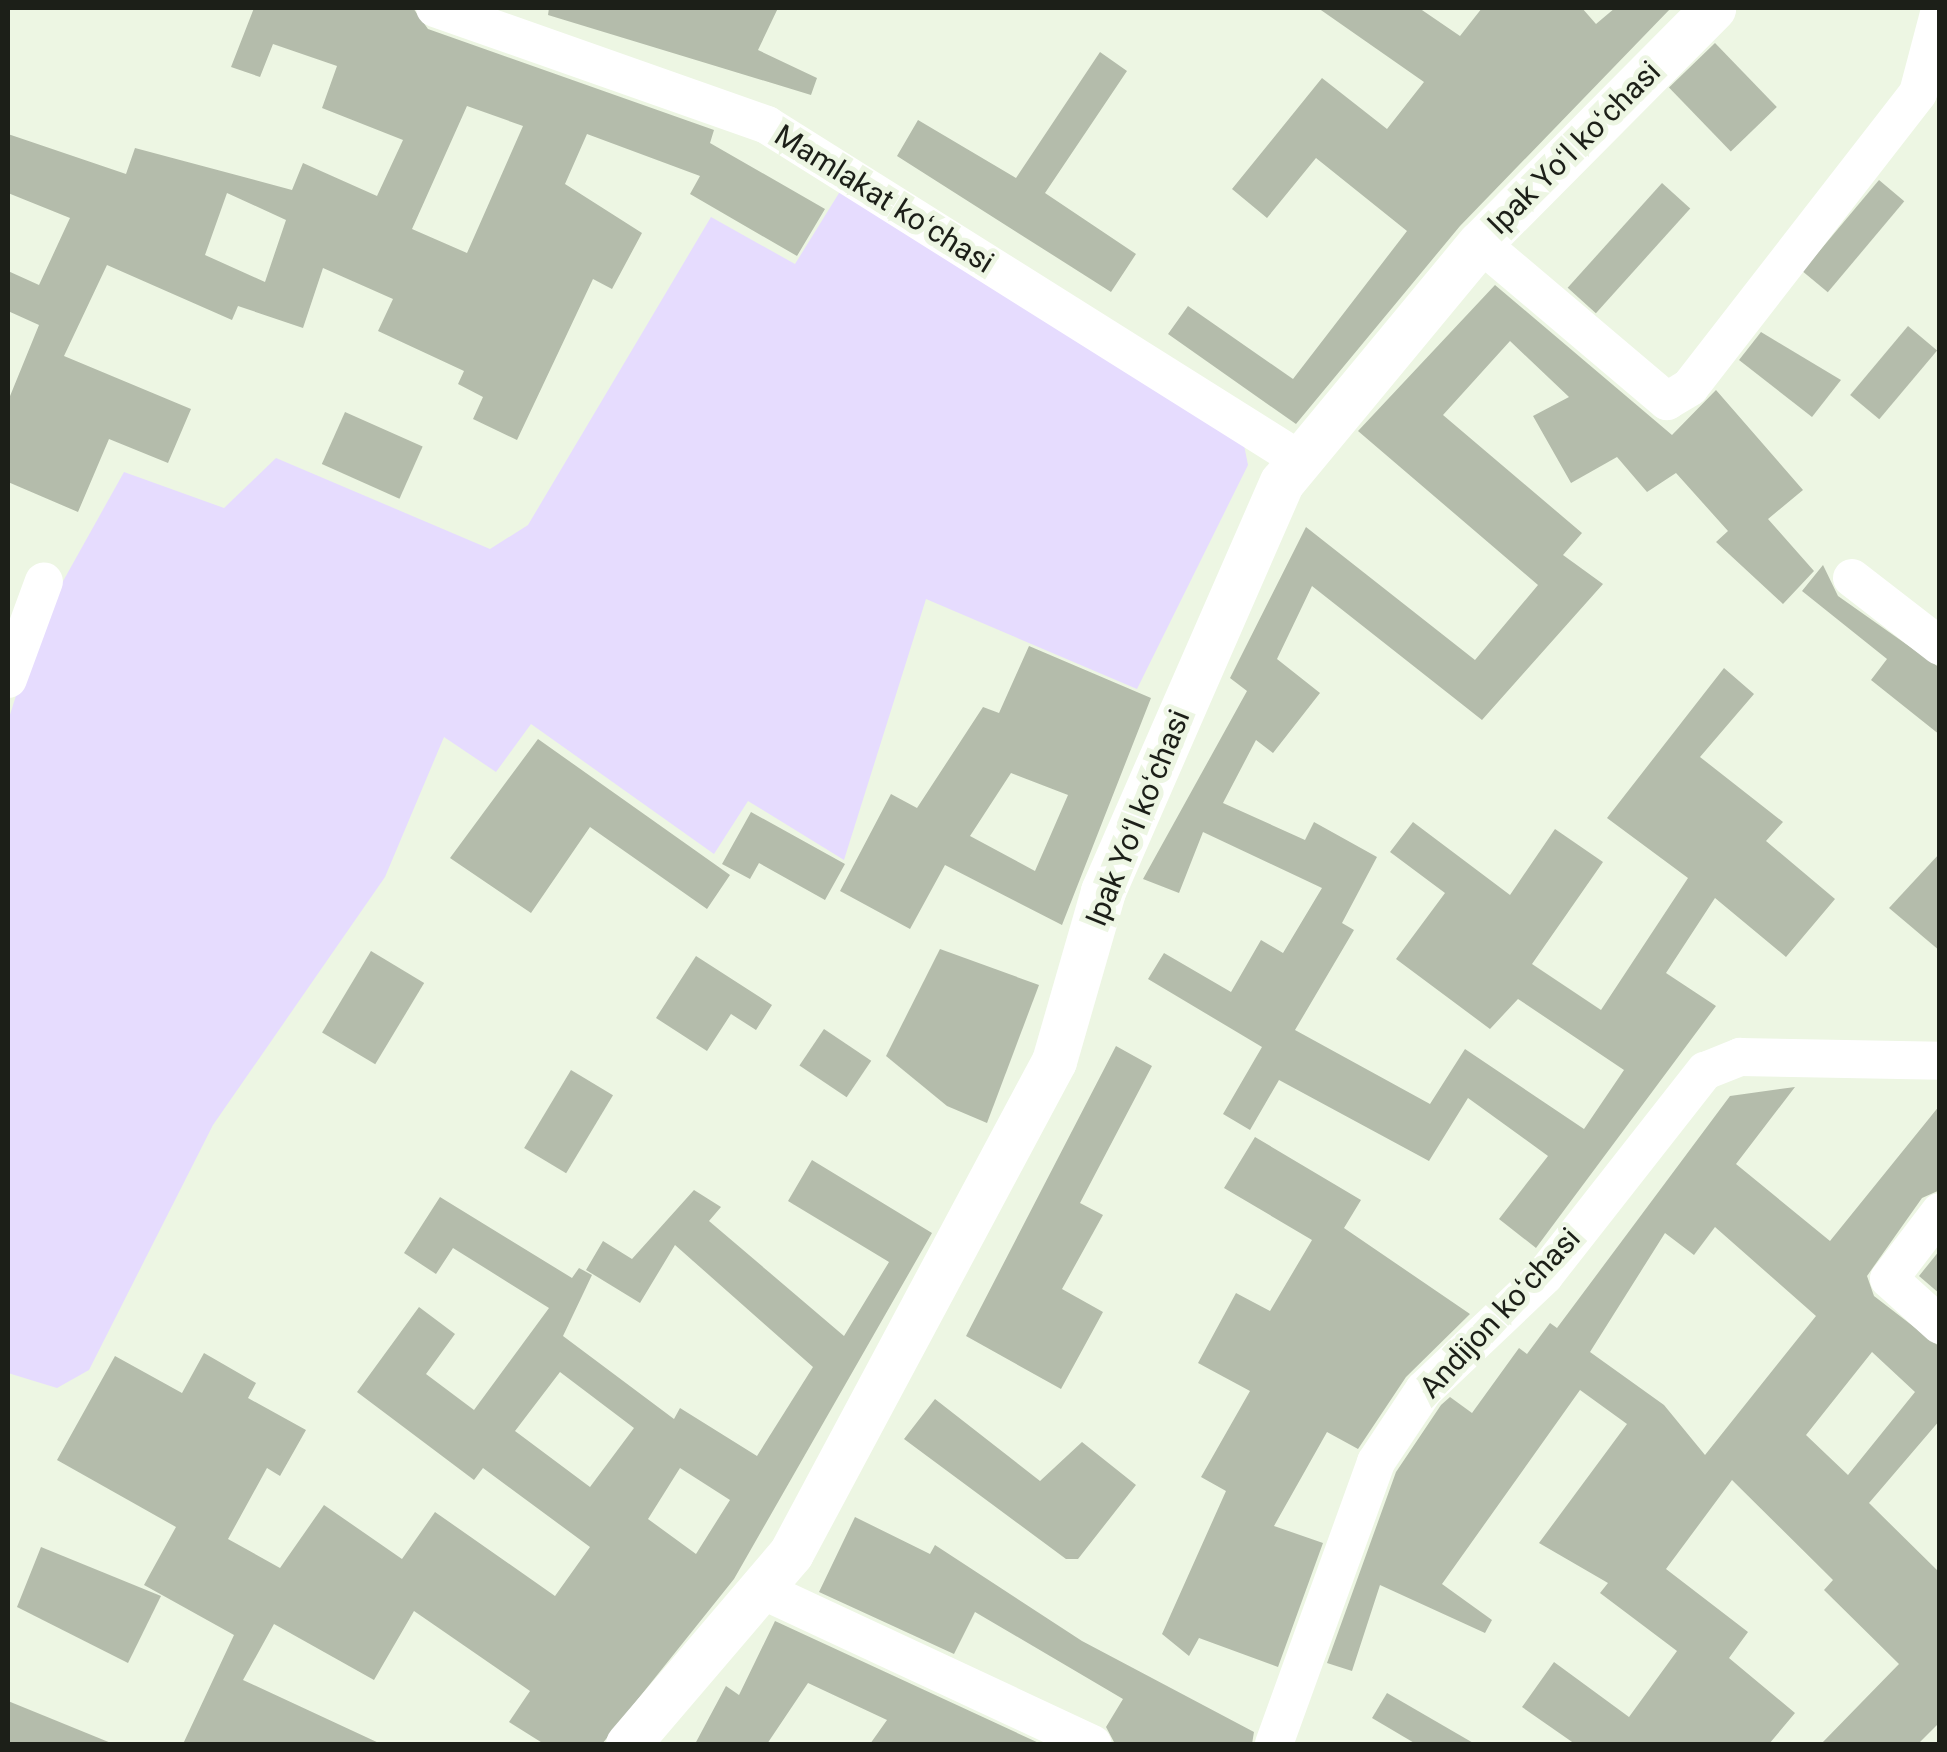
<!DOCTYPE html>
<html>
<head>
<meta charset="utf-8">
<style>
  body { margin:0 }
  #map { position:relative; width:1947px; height:1752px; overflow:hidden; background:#edf6e3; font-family:Roboto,sans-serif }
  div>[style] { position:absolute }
  .green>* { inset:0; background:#e6dcfe }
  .building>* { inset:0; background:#b4bcab; transform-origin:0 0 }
  .minor>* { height:38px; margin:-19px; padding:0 19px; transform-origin:19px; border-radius:19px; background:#fff }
  .tertiary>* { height:45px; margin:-22.5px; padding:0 22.5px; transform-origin:22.5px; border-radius:22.5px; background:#fff }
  span { translate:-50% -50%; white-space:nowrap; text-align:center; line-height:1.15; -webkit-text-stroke:10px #edf6e3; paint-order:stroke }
  .street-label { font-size:30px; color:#1c1f18 }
  .frame { position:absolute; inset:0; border:10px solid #1c1f18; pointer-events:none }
</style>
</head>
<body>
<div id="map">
  <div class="green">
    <div style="clip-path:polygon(844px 185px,1241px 430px,1248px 465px,1137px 689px,926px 599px,844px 860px,748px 801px,714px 854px,531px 724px,496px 772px,444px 737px,385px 877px,213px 1125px,89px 1370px,57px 1388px,8px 1373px,8px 721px,38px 626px,124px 472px,224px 508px,276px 458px,490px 549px,528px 525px,711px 217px,795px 264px)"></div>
  </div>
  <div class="building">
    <div style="clip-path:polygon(evenodd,254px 8px,413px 8px,428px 29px,714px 130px,710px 143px,825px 209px,797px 256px,690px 194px,700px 176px,587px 134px,565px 184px,642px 233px,612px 289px,593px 279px,517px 440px,473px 419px,483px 397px,458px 384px,464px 371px,378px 331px,393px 299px,323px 268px,303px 328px,238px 306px,232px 320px,107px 265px,64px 356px,191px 409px,168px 463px,109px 439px,78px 512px,8px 482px,8px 401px,39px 325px,8px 311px,8px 271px,39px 285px,70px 218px,8px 193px,8px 134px,126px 174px,135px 148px,292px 190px,303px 163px,377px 196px,403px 140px,322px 108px,337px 66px,273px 44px,260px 77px,231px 67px,254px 8px,467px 106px,523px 126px,467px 253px,412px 229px,467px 106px,254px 8px,227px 193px,286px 220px,265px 282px,205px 255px,227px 193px)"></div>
    <div style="clip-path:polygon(549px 8px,778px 8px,758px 50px,817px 78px,811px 95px,548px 15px)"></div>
    <div style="clip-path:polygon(1318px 8px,1419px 8px,1460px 36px,1482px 8px,1582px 8px,1596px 24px,1615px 8px,1671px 8px,1460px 226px,1296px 424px,1168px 334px,1188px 306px,1293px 379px,1407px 231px,1316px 158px,1267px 218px,1232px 189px,1322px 78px,1387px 129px,1424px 82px)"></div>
    <div style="left:1715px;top:43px;width:89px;height:64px;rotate:46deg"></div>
    <div style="clip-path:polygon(1100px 52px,1127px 71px,1045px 193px,1136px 254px,1111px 292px,897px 156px,918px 120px,1016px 178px)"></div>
    <div style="left:1879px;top:180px;width:33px;height:119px;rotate:40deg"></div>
    <div style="left:1662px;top:183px;width:38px;height:141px;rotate:42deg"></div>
    <div style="clip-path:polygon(1495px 285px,1672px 435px,1716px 390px,1803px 490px,1768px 519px,1814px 571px,1783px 604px,1716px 542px,1728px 531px,1676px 473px,1647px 492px,1617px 457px,1571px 483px,1533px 416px,1569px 397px,1510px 341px,1443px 415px,1582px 533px,1563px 555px,1603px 584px,1482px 720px,1312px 586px,1277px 659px,1320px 693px,1273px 753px,1256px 740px,1223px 803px,1305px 840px,1314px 822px,1377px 857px,1342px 923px,1354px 930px,1295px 1030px,1430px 1104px,1465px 1049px,1584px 1129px,1624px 1070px,1518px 999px,1490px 1029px,1396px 959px,1445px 893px,1390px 852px,1413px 822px,1510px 895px,1555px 829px,1603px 862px,1532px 964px,1601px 1010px,1688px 878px,1607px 818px,1724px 668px,1754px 694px,1700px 757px,1783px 822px,1766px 841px,1835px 899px,1786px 957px,1715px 898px,1666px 973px,1716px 1006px,1536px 1248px,1499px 1219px,1548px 1156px,1468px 1098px,1429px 1161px,1279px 1080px,1250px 1130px,1223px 1114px,1262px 1047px,1148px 979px,1164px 953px,1231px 992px,1261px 940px,1283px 953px,1322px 888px,1203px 832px,1179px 893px,1143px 879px,1247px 691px,1230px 678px,1306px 527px,1475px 660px,1538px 585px,1358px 431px)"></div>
    <div style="left:1908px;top:326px;width:38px;height:90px;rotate:40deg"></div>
    <div style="clip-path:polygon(1761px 332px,1841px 380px,1812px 417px,1739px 360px)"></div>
    <div style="left:345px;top:412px;width:85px;height:57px;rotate:24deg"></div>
    <div style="clip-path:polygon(1823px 565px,1838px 596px,1940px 668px,1940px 735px,1871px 680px,1887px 659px,1802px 591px)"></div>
    <div style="clip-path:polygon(evenodd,1029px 646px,1151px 698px,1062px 925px,945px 865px,910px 929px,840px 891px,891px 794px,917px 808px,983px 707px,999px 713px,1029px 646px,1011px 773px,1068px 795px,1035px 871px,970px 836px,1011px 773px)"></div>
    <div style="clip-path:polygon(538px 739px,730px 875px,707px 909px,590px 827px,531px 913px,450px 858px)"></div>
    <div style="clip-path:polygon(751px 812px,845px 864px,825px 900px,759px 863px,750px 879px,722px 864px)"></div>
    <div style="clip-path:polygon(1940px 853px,1940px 951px,1889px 908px)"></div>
    <div style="clip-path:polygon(940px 949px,1039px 985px,987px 1123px,947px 1106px,886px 1056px)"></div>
    <div style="left:371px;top:951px;width:62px;height:95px;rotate:31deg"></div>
    <div style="clip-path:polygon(696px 956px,772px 1005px,756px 1030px,731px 1014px,707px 1051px,656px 1018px)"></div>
    <div style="left:824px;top:1029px;width:57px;height:44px;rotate:34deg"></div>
    <div style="clip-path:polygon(1116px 1046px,1152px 1066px,1080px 1203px,1103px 1215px,1062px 1289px,1103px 1312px,1061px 1389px,966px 1336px)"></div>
    <div style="left:571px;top:1070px;width:49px;height:91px;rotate:31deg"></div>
    <div style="clip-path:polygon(evenodd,1795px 1087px,1736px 1164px,1830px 1241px,1940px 1105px,1940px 1190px,1922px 1198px,1867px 1276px,1874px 1296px,1940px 1347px,1940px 1420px,1869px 1503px,1940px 1573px,1940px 1722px,1918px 1744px,1821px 1744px,1899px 1664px,1824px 1590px,1833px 1580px,1732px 1480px,1666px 1569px,1748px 1632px,1729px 1658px,1795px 1713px,1769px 1744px,1575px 1744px,1522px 1707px,1554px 1662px,1629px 1717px,1677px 1651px,1600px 1593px,1608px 1583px,1539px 1543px,1627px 1424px,1580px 1390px,1442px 1584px,1492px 1620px,1485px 1633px,1380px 1585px,1352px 1671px,1327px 1663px,1396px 1472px,1441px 1405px,1450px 1397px,1472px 1413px,1519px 1348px,1527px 1354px,1550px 1323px,1557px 1328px,1730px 1096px,1795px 1087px,1715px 1227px,1816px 1316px,1705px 1455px,1664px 1405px,1590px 1352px,1665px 1233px,1694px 1255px,1715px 1227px,1795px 1087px,1872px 1352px,1915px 1392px,1848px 1475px,1806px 1435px,1872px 1352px)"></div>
    <div style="clip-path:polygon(1255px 1137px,1361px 1200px,1344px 1228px,1470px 1314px,1406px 1377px,1358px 1449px,1327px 1432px,1274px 1526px,1323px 1543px,1278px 1667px,1199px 1638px,1189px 1656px,1162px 1634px,1226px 1491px,1201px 1477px,1250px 1391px,1198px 1363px,1236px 1293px,1270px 1311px,1312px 1240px,1224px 1188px)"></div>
    <div style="clip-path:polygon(evenodd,812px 1160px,932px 1233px,734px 1579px,602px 1744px,544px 1744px,509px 1722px,530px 1691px,414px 1611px,374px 1680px,274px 1624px,243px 1680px,381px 1744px,183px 1744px,234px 1635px,144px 1585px,176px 1527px,57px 1460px,115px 1356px,182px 1393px,204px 1353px,256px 1383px,248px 1398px,306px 1430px,280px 1476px,267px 1468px,228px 1539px,280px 1568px,324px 1505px,402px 1559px,435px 1512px,555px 1596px,590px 1547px,483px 1468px,474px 1480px,357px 1392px,419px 1307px,455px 1334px,426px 1374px,474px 1410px,549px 1308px,453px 1248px,436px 1274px,404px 1253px,440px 1197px,572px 1278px,579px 1268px,592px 1275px,563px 1336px,674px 1419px,680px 1408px,757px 1456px,813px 1367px,675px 1245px,640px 1303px,586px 1270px,603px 1241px,632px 1259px,694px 1190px,721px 1207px,709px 1221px,844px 1336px,889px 1262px,788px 1201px,812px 1160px,560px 1372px,634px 1428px,590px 1487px,515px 1431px,560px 1372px,812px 1160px,680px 1468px,730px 1500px,696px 1554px,648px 1519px,680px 1468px)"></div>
    <div style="clip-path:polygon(1940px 1250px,1940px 1294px,1919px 1276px)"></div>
    <div style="clip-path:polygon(935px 1399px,1040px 1481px,1082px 1442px,1136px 1485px,1078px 1559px,1066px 1559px,904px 1439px)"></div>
    <div style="clip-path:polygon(855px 1517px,930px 1554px,935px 1545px,1082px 1641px,1254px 1732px,1252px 1744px,1115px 1744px,1106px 1727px,1123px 1699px,975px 1612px,954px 1654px,819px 1592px)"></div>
    <div style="clip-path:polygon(41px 1547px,161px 1596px,128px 1663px,17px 1607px)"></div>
    <div style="clip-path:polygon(775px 1621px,1041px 1744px,870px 1744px,887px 1720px,808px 1683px,767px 1744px,695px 1744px,726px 1686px,739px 1695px)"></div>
    <div style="clip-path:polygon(1387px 1693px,1475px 1744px,1416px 1744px,1372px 1718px)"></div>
    <div style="clip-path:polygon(8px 1701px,111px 1743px,111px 1744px,8px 1744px)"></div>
  </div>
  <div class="minor">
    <div style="left:435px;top:8px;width:352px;rotate:19.4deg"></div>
    <div style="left:767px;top:125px;width:630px;rotate:32.15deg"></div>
    <div style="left:1480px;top:243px;width:245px;rotate:40.2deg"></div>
    <div style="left:1667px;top:401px;width:27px;rotate:-31deg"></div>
    <div style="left:1690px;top:387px;width:372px;rotate:-52.2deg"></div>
    <div style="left:1918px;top:93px;width:86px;rotate:-75.2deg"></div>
    <div style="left:1852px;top:578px;width:111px;rotate:37.7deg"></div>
    <div style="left:8px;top:679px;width:104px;rotate:-69.8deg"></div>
    <div style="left:1940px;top:1212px;width:84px;rotate:127.3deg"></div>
    <div style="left:1889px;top:1279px;width:69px;rotate:42deg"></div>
    <div style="left:760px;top:1589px;width:367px;rotate:25deg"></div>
    <div style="left:1274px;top:1744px;width:300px;rotate:-70.1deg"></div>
    <div style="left:1376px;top:1462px;width:87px;rotate:-56.3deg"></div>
    <div style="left:1424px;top:1390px;width:166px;rotate:-43.5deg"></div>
    <div style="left:1544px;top:1276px;width:261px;rotate:-51.9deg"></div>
    <div style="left:1705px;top:1071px;width:38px;rotate:-22deg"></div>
    <div style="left:1740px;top:1057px;width:200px;rotate:1.1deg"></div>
  </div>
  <div class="tertiary">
    <div style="left:628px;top:1744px;width:251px;rotate:-49.5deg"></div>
    <div style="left:791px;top:1553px;width:558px;rotate:-61.87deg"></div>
    <div style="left:1054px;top:1061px;width:177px;rotate:-73.9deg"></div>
    <div style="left:1103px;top:891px;width:446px;rotate:-66.4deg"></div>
    <div style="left:1282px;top:482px;width:310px;rotate:-50.4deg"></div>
    <div style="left:1480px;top:243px;width:331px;rotate:-45.2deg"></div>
  </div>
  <div class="street-label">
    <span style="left:1574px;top:148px;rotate:-45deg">Ipak Yoʻl koʻchasi</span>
    <span style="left:884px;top:199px;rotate:32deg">Mamlakat koʻchasi</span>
    <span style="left:1138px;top:818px;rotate:-68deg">Ipak Yoʻl koʻchasi</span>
    <span style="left:1500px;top:1313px;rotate:-47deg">Andijon koʻchasi</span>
  </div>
  <div class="frame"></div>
</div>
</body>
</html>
